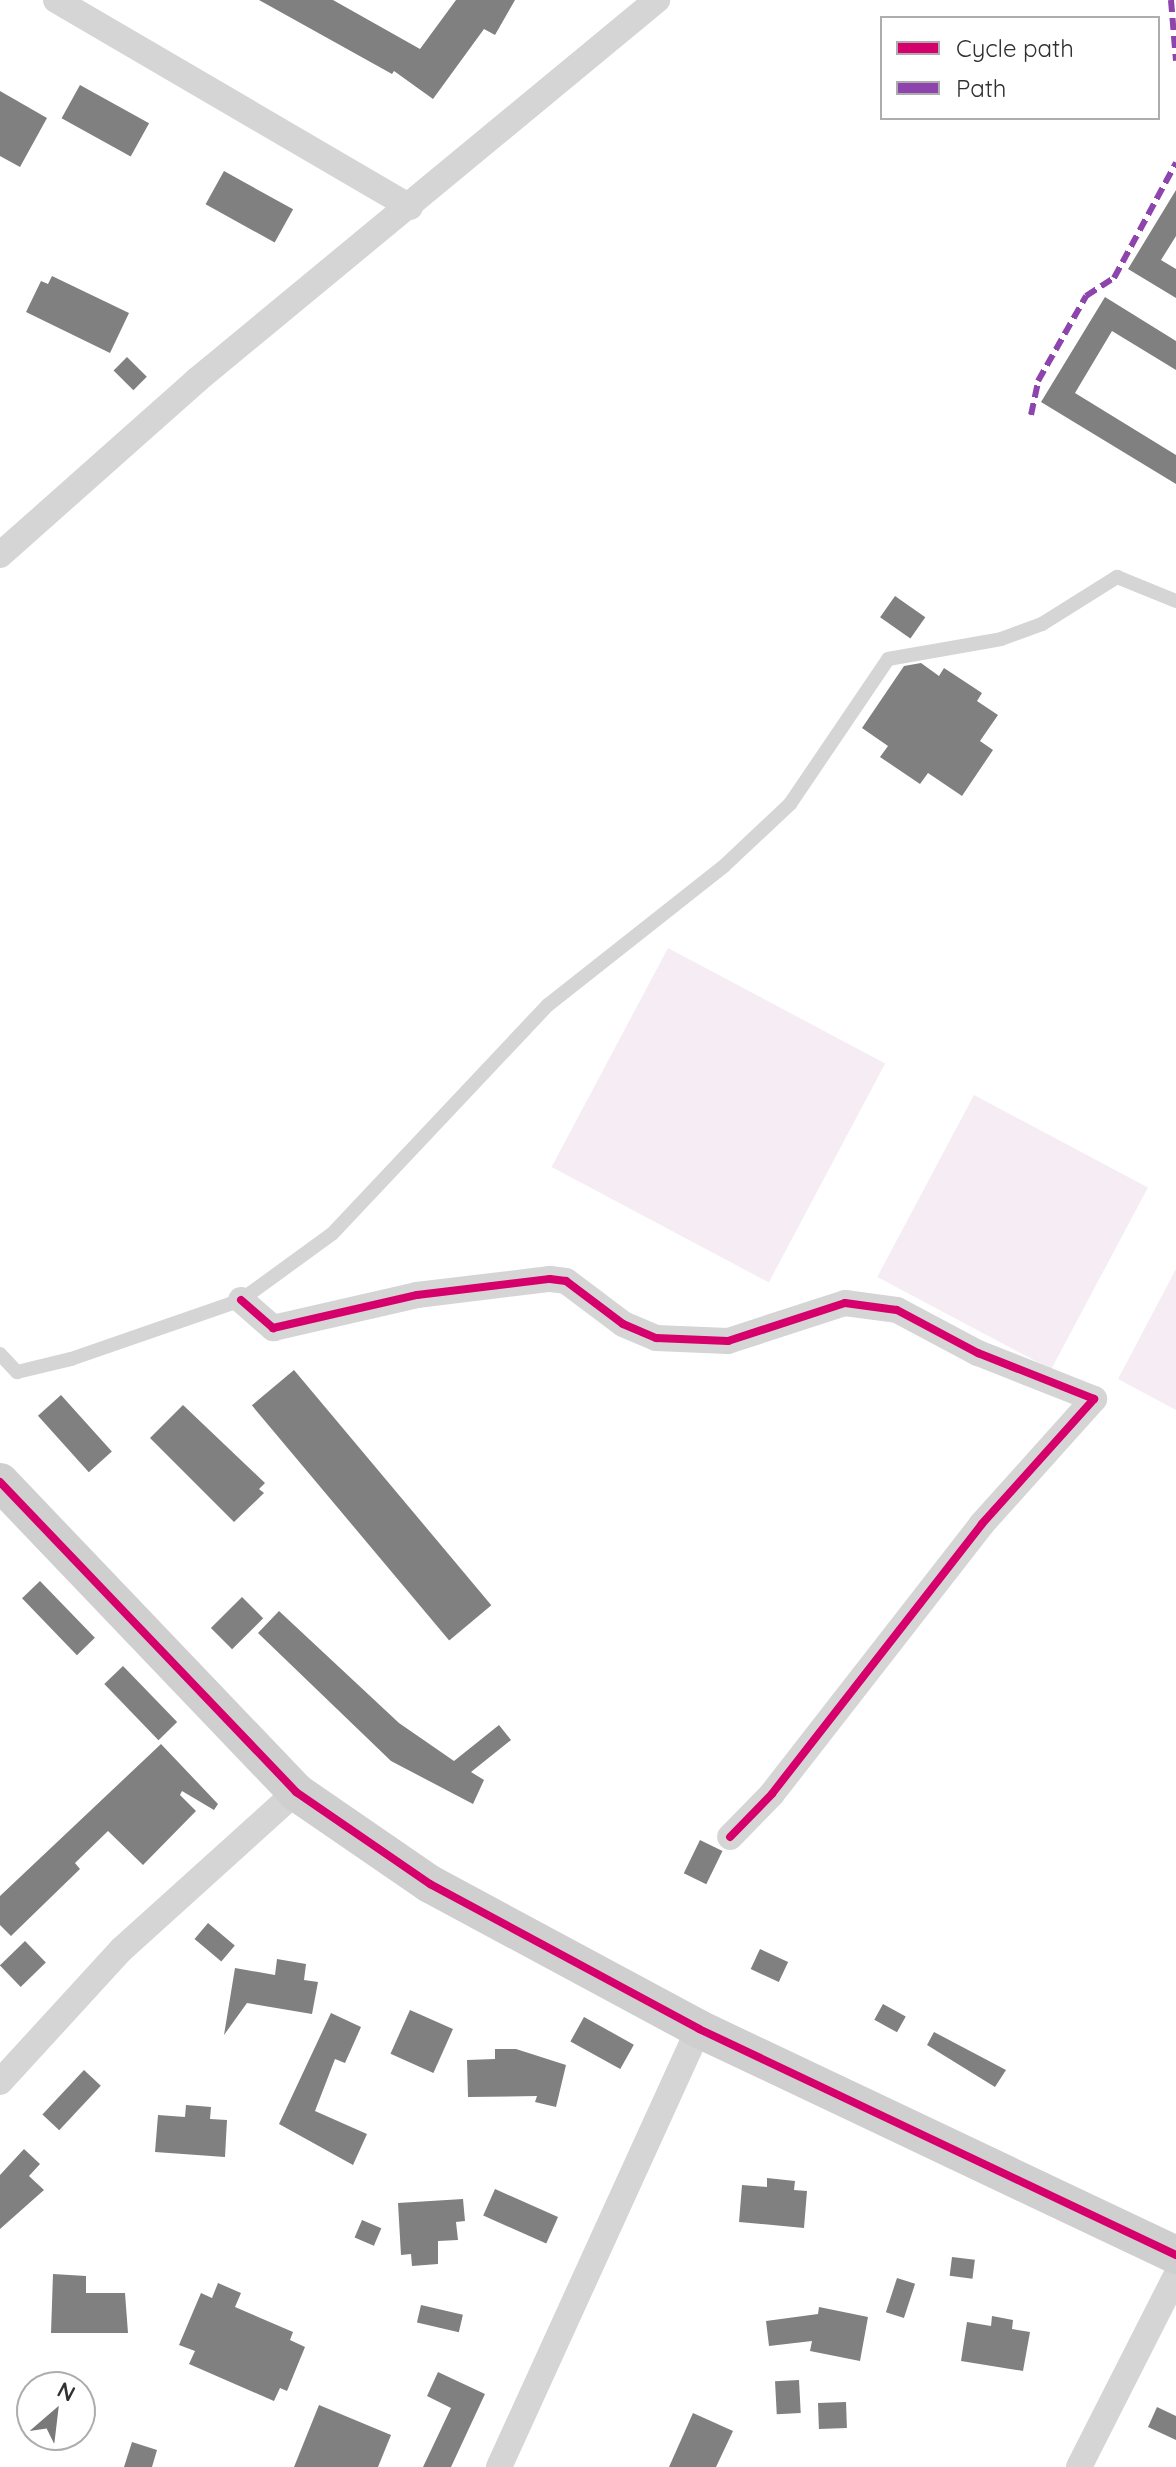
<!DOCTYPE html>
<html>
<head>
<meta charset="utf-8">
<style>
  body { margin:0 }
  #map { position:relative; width:1176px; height:2467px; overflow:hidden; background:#fff; font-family:Quicksand,sans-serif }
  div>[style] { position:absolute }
  .green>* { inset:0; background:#f5edf3; transform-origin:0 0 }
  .building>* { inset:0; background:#808080; transform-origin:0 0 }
  .lane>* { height:14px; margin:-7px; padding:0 7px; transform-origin:7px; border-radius:7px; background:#d5d5d5 }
  .street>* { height:26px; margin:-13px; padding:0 13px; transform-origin:13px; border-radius:13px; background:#d5d5d5 }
  .secondary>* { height:38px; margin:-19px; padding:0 19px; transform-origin:19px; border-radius:19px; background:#cfcfcf }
  .quiet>* { height:6px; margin-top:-3px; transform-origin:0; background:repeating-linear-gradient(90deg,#8e44ad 0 12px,transparent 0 18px) }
  .cycleway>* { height:8px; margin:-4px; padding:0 4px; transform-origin:4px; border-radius:4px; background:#d6006c }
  span { translate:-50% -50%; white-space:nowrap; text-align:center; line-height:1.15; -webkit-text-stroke:8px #fff; paint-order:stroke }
  .legend { position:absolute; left:880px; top:16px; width:280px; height:104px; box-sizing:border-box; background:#fff; border:2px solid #adadad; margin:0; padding:10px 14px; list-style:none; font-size:24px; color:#313131 }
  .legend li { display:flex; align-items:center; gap:16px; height:40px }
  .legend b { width:40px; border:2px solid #adadad }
  .north { position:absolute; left:16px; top:2371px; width:80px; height:80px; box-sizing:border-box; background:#fff; border:2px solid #adadad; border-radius:50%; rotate:28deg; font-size:22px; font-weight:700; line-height:32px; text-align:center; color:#313131 }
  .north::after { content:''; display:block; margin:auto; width:28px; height:36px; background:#797979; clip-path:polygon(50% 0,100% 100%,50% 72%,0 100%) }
</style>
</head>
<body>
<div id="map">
  <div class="green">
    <div style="left:668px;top:948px;width:246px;height:248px;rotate:28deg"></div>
    <div style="left:974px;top:1095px;width:197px;height:206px;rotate:28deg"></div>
    <div style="clip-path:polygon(1176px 1269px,1176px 1410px,1118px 1379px)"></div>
  </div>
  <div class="building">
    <div style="clip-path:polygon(259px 0,333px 0,420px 49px,456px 0,515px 0,495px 35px,484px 29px,433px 99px,394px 71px,392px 74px)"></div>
    <div style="left:80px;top:85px;width:79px;height:38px;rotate:29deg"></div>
    <div style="clip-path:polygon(0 91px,47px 118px,20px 167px,0 156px)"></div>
    <div style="left:224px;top:171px;width:79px;height:38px;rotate:29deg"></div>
    <div style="clip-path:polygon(1176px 190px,1176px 236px,1161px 260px,1176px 269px,1176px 298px,1128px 269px)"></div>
    <div style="clip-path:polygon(52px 276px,129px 313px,110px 353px,26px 312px,41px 281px,48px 284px)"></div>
    <div style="clip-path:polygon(1105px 297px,1176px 341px,1176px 370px,1112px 331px,1075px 393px,1176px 455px,1176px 484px,1041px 402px)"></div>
    <div style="left:127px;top:357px;width:28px;height:19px;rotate:45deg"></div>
    <div style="left:895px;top:596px;width:37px;height:26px;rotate:35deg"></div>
    <div style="clip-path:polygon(921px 663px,939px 676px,944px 668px,982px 693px,977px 701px,998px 715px,980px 741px,993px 750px,962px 796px,928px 773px,920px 784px,880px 757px,888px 746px,862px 728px,904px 666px)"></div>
    <div style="left:294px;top:1370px;width:307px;height:55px;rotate:50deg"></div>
    <div style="left:61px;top:1395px;width:76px;height:31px;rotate:48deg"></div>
    <div style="clip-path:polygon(183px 1405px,265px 1483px,259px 1489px,264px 1493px,234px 1522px,150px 1438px)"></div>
    <div style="left:40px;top:1581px;width:79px;height:25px;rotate:46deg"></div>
    <div style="left:242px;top:1597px;width:30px;height:44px;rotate:45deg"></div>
    <div style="clip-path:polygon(279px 1611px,399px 1723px,454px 1761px,499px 1725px,511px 1740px,471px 1772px,484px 1780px,473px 1804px,391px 1761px,258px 1633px)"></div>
    <div style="left:123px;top:1666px;width:78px;height:26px;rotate:46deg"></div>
    <div style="clip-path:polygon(161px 1744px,218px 1804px,214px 1810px,182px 1791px,180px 1795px,196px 1811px,143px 1865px,108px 1831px,75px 1863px,80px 1869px,11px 1936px,0 1925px,0 1896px)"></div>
    <div style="left:700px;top:1840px;width:25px;height:37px;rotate:26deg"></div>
    <div style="left:208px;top:1923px;width:35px;height:21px;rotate:40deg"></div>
    <div style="left:25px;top:1941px;width:30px;height:35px;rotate:46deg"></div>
    <div style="left:760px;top:1949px;width:31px;height:22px;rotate:25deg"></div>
    <div style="clip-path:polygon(277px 1959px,306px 1964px,304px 1980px,318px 1982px,312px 2014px,247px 2003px,224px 2035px,235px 1968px,275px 1975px)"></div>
    <div style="left:883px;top:2004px;width:26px;height:18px;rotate:29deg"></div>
    <div style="left:410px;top:2010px;width:47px;height:48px;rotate:24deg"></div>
    <div style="clip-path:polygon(331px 2013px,361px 2027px,345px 2063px,335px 2059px,315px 2111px,367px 2134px,353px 2165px,279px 2124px)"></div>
    <div style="left:584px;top:2017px;width:57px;height:28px;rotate:29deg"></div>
    <div style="clip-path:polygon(934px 2032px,1006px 2070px,995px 2087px,927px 2045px)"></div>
    <div style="clip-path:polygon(495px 2049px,516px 2049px,566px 2065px,556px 2107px,535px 2102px,537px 2096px,468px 2097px,467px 2060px,495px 2059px)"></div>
    <div style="left:84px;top:2070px;width:23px;height:61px;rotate:43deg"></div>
    <div style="clip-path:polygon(186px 2105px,211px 2107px,210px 2119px,227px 2120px,225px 2157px,155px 2152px,158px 2115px,185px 2117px)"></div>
    <div style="clip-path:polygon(24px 2149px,40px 2164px,29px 2176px,44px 2190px,0 2229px,0 2175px)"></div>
    <div style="clip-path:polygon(767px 2178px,795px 2181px,794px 2190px,807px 2191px,804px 2228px,739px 2222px,742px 2185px,767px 2187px)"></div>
    <div style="left:495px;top:2189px;width:69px;height:29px;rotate:24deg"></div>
    <div style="clip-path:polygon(463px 2199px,465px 2221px,456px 2222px,458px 2240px,438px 2241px,438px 2264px,412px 2266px,411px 2254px,401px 2255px,398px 2203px)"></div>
    <div style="left:362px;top:2220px;width:21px;height:19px;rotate:23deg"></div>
    <div style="left:952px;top:2257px;width:23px;height:19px;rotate:7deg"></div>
    <div style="clip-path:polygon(53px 2274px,86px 2276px,86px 2293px,125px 2293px,128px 2333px,51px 2333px)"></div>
    <div style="left:897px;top:2278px;width:19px;height:36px;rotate:18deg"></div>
    <div style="clip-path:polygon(218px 2283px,241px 2293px,235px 2307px,293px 2332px,290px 2340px,305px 2347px,287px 2391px,280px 2388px,274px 2401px,189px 2364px,195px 2351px,179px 2345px,201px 2293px,212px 2298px)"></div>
    <div style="left:421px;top:2305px;width:43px;height:18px;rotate:13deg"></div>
    <div style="clip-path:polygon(819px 2307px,868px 2317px,860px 2361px,810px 2351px,812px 2341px,769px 2346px,766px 2321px,818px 2314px)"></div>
    <div style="clip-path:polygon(992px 2316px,1013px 2320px,1012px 2329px,1030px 2332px,1023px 2371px,961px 2361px,967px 2322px,991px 2326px)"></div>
    <div style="clip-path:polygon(438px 2372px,485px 2394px,451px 2467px,423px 2467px,451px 2408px,427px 2396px)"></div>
    <div style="left:799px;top:2380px;width:33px;height:24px;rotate:87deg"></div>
    <div style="left:846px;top:2402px;width:26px;height:28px;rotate:88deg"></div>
    <div style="clip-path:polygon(319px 2405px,391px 2435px,378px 2467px,294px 2467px)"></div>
    <div style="clip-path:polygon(1157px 2407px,1176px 2416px,1176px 2440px,1148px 2427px)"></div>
    <div style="clip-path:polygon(693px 2413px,733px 2431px,716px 2467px,669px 2467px)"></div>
    <div style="clip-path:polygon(132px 2442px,157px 2450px,152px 2467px,124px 2467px)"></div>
  </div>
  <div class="lane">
    <div style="left:0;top:1354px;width:25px;rotate:47deg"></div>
    <div style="left:17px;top:1372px;width:56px;rotate:-13.5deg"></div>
    <div style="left:71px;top:1359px;width:180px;rotate:-19.1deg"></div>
    <div style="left:241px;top:1300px;width:112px;rotate:-36deg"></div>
    <div style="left:332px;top:1234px;width:315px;rotate:-46.7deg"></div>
    <div style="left:548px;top:1005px;width:224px;rotate:-38.3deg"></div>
    <div style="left:724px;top:866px;width:91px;rotate:-43.2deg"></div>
    <div style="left:790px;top:804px;width:175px;rotate:-55.9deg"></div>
    <div style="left:888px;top:659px;width:115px;rotate:-10deg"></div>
    <div style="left:1001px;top:639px;width:44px;rotate:-20.1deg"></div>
    <div style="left:1042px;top:624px;width:89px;rotate:-32.1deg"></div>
    <div style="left:1117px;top:577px;width:64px;rotate:22.1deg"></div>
  </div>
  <div class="street">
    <div style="left:56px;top:0;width:410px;rotate:30.3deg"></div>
    <div style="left:0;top:555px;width:264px;rotate:-41.6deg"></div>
    <div style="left:197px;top:380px;width:597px;rotate:-39.56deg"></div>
    <div style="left:241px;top:1300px;width:43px;rotate:41.2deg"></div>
    <div style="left:273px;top:1328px;width:148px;rotate:-12.9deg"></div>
    <div style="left:417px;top:1295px;width:134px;rotate:-6.9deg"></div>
    <div style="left:550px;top:1279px;width:16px;rotate:7deg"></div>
    <div style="left:566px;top:1281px;width:71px;rotate:37deg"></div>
    <div style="left:623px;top:1324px;width:36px;rotate:23deg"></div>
    <div style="left:656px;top:1338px;width:72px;rotate:2.4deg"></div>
    <div style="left:728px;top:1341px;width:123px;rotate:-18deg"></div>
    <div style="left:845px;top:1303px;width:52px;rotate:7.7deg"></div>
    <div style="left:897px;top:1310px;width:92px;rotate:28deg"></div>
    <div style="left:978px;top:1353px;width:125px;rotate:21.6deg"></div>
    <div style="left:1094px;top:1399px;width:168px;rotate:131.9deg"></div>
    <div style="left:982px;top:1524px;width:342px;rotate:127.9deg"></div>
    <div style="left:772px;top:1794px;width:60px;rotate:134.3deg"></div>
    <div style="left:0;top:2082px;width:180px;rotate:-47.5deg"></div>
    <div style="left:122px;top:1949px;width:234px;rotate:-42.1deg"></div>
    <div style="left:499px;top:2467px;width:482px;rotate:-65.5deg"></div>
    <div style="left:1079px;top:2467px;width:214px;rotate:-63.1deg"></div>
  </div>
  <div class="secondary">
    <div style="left:0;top:1482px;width:429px;rotate:46.3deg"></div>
    <div style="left:296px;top:1792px;width:163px;rotate:34.5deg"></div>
    <div style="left:430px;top:1884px;width:306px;rotate:28.3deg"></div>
    <div style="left:699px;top:2029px;width:528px;rotate:25.35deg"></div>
  </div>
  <div class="quiet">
    <div style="left:1171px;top:0;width:61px;rotate:85.3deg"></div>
    <div style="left:1031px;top:415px;width:35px;rotate:-78deg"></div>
    <div style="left:1038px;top:381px;width:98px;rotate:-60.5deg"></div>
    <div style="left:1086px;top:296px;width:33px;rotate:-33deg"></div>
    <div style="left:1114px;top:278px;width:131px;rotate:-61.7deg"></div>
  </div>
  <div class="cycleway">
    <div style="left:241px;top:1300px;width:43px;rotate:41.2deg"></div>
    <div style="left:273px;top:1328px;width:148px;rotate:-12.9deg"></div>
    <div style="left:417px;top:1295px;width:134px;rotate:-6.9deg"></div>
    <div style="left:550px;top:1279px;width:16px;rotate:7deg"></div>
    <div style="left:566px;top:1281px;width:71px;rotate:37deg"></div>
    <div style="left:623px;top:1324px;width:36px;rotate:23deg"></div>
    <div style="left:656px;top:1338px;width:72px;rotate:2.4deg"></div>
    <div style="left:728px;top:1341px;width:123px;rotate:-18deg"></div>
    <div style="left:845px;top:1303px;width:52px;rotate:7.7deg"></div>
    <div style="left:897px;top:1310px;width:92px;rotate:28deg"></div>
    <div style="left:978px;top:1353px;width:125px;rotate:21.6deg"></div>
    <div style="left:1094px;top:1399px;width:168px;rotate:131.9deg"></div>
    <div style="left:982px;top:1524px;width:342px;rotate:127.9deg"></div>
    <div style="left:772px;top:1794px;width:60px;rotate:134.3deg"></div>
    <div style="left:0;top:1482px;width:429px;rotate:46.3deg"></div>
    <div style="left:296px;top:1792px;width:163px;rotate:34.5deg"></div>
    <div style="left:430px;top:1884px;width:306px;rotate:28.3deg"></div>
    <div style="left:699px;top:2029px;width:528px;rotate:25.35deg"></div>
  </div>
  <ul class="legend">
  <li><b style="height:10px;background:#d6006c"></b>Cycle path</li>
  <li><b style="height:10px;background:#8e44ad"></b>Path</li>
  </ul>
  <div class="north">N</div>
</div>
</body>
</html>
